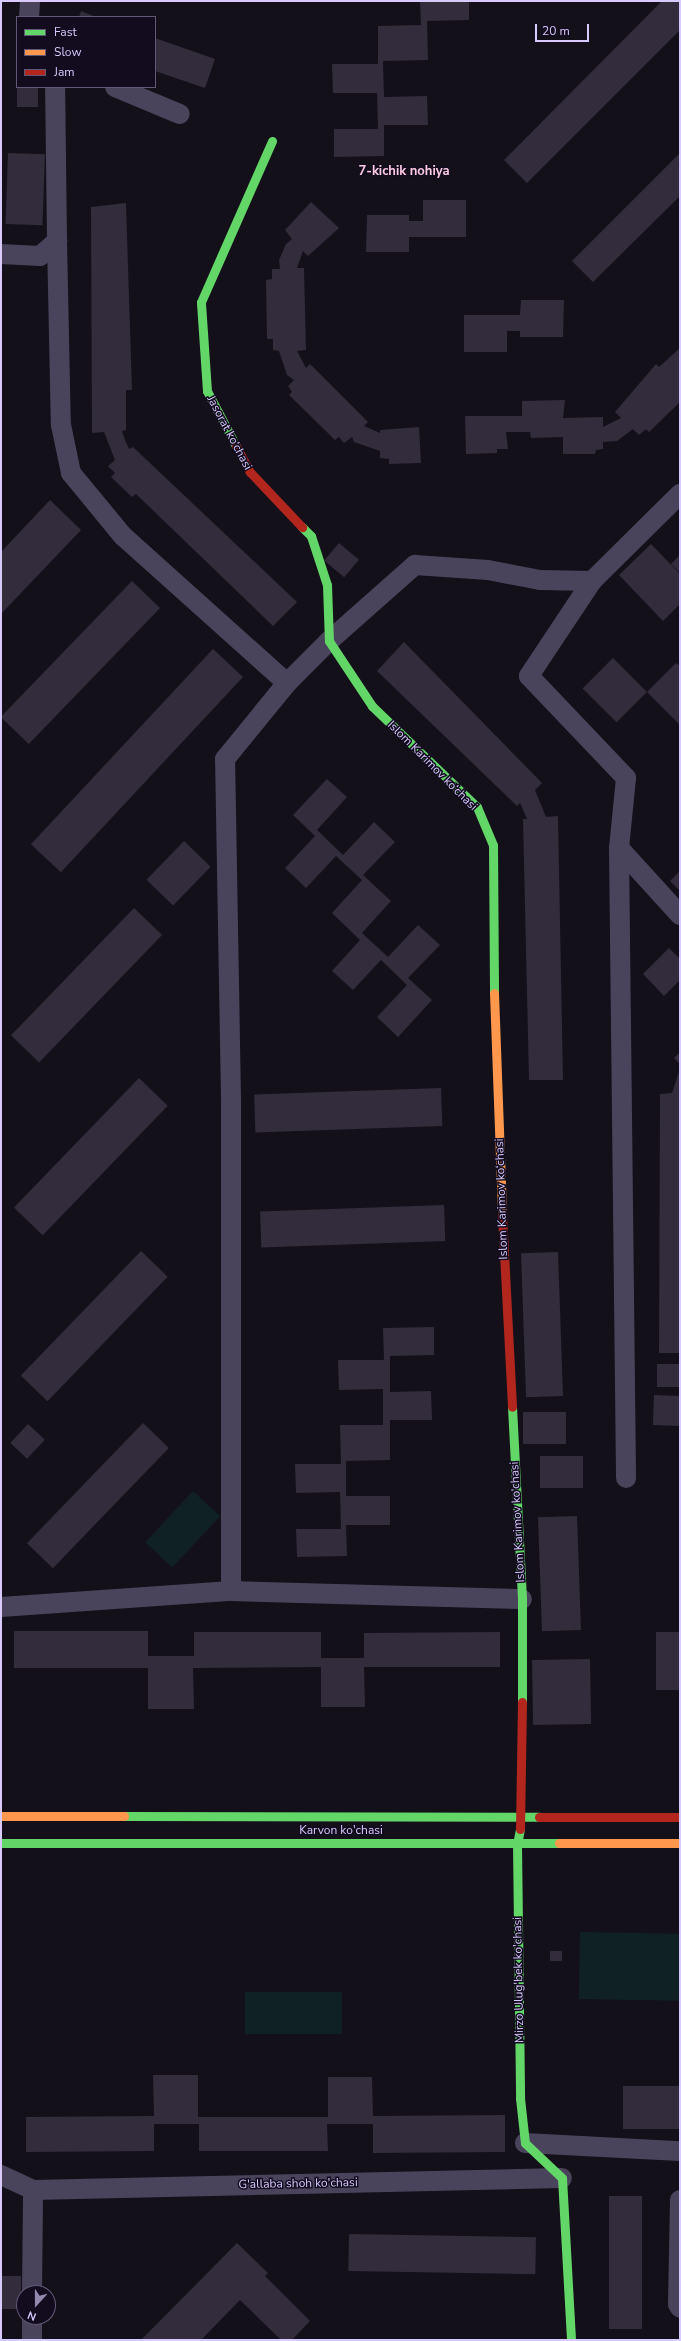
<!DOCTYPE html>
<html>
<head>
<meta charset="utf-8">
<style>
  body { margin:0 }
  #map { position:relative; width:681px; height:2341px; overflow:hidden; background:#13101a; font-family:"Nunito Sans",sans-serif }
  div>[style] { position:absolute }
  .green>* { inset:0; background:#102125; transform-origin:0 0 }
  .building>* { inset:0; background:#322c3c; transform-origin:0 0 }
  .street>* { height:20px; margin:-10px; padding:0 10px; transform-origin:10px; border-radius:10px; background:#49445b }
  .fast>* { height:9px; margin:-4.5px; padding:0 4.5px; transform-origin:4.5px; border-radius:4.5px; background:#63d668 }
  .slow>* { height:9px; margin:-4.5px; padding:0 4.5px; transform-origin:4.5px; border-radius:4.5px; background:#ff974d }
  .jam>* { height:9px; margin:-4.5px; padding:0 4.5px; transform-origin:4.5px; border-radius:4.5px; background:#b3261e }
  span { translate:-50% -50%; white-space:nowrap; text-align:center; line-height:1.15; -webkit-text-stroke:3px #120c1e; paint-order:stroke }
  .street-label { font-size:12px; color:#d8c9fe }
  .neighbourhood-label { font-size:13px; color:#fecbe3; font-weight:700 }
  .frame { position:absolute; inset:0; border:2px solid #d8c9fe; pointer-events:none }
  .legend { position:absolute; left:16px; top:16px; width:140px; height:72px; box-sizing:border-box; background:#120c1e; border:1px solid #615878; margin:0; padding:5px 7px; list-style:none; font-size:12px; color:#d8c9fe }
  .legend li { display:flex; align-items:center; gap:8px; height:20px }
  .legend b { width:20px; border:1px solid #615878 }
  .north { position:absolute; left:16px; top:2285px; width:40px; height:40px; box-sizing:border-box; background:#120c1e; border:1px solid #615878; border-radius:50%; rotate:201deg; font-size:11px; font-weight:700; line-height:16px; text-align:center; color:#d8c9fe }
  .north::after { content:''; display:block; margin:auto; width:14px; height:18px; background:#9388ae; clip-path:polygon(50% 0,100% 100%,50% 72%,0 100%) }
  .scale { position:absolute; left:535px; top:24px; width:54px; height:18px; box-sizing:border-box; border:2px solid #d8c9fe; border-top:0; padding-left:5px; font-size:12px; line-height:14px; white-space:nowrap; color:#d8c9fe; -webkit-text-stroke:3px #120c1e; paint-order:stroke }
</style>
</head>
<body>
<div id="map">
  <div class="green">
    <div style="left:193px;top:1491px;width:37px;height:70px;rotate:43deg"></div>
    <div style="left:580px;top:1932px;width:100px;height:67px;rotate:1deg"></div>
    <div style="left:245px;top:1992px;width:97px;height:42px"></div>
  </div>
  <div class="building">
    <div style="clip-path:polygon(420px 1px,469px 1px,469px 20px,427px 21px,428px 60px,383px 61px,384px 97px,427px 96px,428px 125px,384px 125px,384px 156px,334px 157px,334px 129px,378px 129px,377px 93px,333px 93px,332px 64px,378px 64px,378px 26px,421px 25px)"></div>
    <div style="clip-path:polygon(662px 1px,680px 1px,680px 30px,527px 183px,504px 160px)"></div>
    <div style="clip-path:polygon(81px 11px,96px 17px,79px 17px)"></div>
    <div style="clip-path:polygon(155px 38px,215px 59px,205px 88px,155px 71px)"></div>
    <div style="left:17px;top:87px;width:21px;height:20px"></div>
    <div style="left:8px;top:153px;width:37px;height:71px;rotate:2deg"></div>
    <div style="clip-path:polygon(680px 153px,680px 196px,593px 282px,572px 261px)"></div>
    <div style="clip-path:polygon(423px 200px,466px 200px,466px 237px,409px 237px,409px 252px,366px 252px,367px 215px,409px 215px,409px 221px,423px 221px)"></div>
    <div style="clip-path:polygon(311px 202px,339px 228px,308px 256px,303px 251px,297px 268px,304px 268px,306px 350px,297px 351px,306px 368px,310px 364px,368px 422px,364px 426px,380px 433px,380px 430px,419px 427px,421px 463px,389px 464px,389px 459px,380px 458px,380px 451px,354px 442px,352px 437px,344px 443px,339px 437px,335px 440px,289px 395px,292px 392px,288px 386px,294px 380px,287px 375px,279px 351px,273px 350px,273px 339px,267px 339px,266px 280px,272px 279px,272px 269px,280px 269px,279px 260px,286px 244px,292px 239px,285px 230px)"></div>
    <div style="clip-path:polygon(126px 203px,132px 390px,126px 390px,126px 430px,122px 431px,125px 440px,129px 449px,133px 447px,297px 602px,273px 626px,136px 494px,132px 497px,111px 477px,115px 473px,108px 466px,115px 460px,104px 432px,92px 433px,91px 207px)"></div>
    <div style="clip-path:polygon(521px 300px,564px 300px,563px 337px,520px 337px,520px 331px,507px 331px,507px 352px,464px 352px,464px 315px,520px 315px)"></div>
    <div style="clip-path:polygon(680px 348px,680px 402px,649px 432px,646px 429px,639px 435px,633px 429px,617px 441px,603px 442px,603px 449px,596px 450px,595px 454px,563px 454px,563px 437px,531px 438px,530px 432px,506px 432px,508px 449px,497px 449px,497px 453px,466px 454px,465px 416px,522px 416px,522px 401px,565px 400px,563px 418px,603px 417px,603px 427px,621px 418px,615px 412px,656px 364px,659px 367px)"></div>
    <div style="clip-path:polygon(50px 500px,81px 530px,1px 614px,1px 552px)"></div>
    <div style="left:339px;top:543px;width:26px;height:23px;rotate:40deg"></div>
    <div style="clip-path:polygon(651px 544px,680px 574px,680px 604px,663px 621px,619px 575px)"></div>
    <div style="clip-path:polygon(680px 555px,680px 573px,671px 564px)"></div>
    <div style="left:132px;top:581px;width:39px;height:189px;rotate:44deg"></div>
    <div style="clip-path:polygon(404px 642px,542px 783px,535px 790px,546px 817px,558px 816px,563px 1080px,529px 1080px,523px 819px,527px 819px,520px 803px,517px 806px,377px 671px)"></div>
    <div style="left:213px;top:649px;width:41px;height:267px;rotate:43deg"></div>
    <div style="left:613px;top:658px;width:48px;height:43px;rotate:45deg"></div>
    <div style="clip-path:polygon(676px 663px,680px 666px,679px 724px,647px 692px)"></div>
    <div style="clip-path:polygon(327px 779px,347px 797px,317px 830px,343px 855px,374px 822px,395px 842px,363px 875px,391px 901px,362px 933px,388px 957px,418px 925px,440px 945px,408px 978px,432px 1000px,398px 1037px,377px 1017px,407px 985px,381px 960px,353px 990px,332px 971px,360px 940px,332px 913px,362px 880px,336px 856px,306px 888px,285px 868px,315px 836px,293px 815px)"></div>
    <div style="left:184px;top:841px;width:37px;height:54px;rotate:44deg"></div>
    <div style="clip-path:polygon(680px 871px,680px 891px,670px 881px)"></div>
    <div style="left:134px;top:908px;width:39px;height:177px;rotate:44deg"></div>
    <div style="clip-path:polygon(669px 948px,680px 959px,680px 980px,664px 996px,643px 974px)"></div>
    <div style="clip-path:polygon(680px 1052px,680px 1064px,674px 1058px)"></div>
    <div style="clip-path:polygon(680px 1069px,680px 1353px,659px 1353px,660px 1094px,672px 1093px)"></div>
    <div style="left:139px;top:1078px;width:40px;height:180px;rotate:44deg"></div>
    <div style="left:441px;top:1088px;width:38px;height:187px;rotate:88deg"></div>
    <div style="left:444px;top:1205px;width:36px;height:184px;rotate:88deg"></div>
    <div style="left:141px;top:1251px;width:37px;height:173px;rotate:44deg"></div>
    <div style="left:558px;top:1252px;width:144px;height:37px;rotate:88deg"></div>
    <div style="clip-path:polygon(434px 1327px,434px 1355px,390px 1356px,390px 1392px,431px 1391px,432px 1420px,390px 1420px,390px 1460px,346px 1461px,346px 1496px,390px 1496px,390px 1525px,346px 1525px,347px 1556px,297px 1557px,296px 1529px,341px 1529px,340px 1492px,296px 1493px,295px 1464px,341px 1464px,340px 1425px,383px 1425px,383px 1389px,339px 1390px,338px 1360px,384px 1360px,383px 1328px)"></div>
    <div style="left:657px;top:1364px;width:23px;height:23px"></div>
    <div style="left:654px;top:1395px;width:26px;height:30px;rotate:2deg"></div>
    <div style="left:523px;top:1412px;width:43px;height:32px"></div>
    <div style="left:143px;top:1423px;width:36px;height:167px;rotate:44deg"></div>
    <div style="left:28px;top:1424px;width:23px;height:26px;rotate:43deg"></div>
    <div style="left:540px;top:1456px;width:43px;height:32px"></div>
    <div style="left:577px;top:1516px;width:114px;height:39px;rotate:88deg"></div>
    <div style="clip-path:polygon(14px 1631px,148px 1631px,148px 1656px,194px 1656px,194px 1632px,321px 1632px,321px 1658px,364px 1658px,364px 1633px,500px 1632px,500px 1667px,364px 1667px,365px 1707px,321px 1707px,321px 1667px,193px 1668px,194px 1709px,148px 1709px,148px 1668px,14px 1668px)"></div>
    <div style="left:656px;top:1632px;width:24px;height:58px"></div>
    <div style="left:590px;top:1659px;width:65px;height:58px;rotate:89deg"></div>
    <div style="left:550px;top:1951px;width:12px;height:10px"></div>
    <div style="clip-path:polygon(153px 2075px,198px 2075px,198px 2117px,328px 2117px,328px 2077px,372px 2077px,373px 2116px,505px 2115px,505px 2152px,373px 2153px,373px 2124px,327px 2124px,328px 2151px,199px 2151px,199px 2124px,154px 2124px,154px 2151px,26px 2152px,26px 2117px,154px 2116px)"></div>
    <div style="left:623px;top:2086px;width:57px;height:43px"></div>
    <div style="left:609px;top:2196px;width:33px;height:133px"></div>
    <div style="left:349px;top:2234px;width:187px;height:37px;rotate:1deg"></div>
    <div style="clip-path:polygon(237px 2243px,268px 2273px,265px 2276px,310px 2321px,292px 2340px,281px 2340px,240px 2300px,201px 2340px,141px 2340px)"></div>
    <div style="left:1px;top:2276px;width:20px;height:33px"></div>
  </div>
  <div class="street">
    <div style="left:29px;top:17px;width:16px;rotate:-86deg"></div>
    <div style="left:115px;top:87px;width:70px;rotate:22.6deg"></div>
    <div style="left:57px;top:241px;width:184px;rotate:88.8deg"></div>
    <div style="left:61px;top:425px;width:49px;rotate:78.2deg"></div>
    <div style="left:71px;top:473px;width:82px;rotate:50.5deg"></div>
    <div style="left:123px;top:536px;width:220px;rotate:41.9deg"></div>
    <div style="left:1px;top:254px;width:39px;rotate:3deg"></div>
    <div style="left:40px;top:256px;width:23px;rotate:-41deg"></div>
    <div style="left:57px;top:241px;width:154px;rotate:-90.7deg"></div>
    <div style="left:592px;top:581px;width:114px;rotate:123.6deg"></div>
    <div style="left:529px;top:676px;width:141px;rotate:46.4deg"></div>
    <div style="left:626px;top:778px;width:70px;rotate:95.7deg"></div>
    <div style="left:619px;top:848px;width:630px;rotate:89.36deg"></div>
    <div style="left:619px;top:848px;width:91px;rotate:47.7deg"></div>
    <div style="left:231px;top:1591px;width:492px;rotate:-90deg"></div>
    <div style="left:231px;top:1099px;width:340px;rotate:-91deg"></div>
    <div style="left:225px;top:759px;width:98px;rotate:-50.8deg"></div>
    <div style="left:287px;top:683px;width:59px;rotate:-45deg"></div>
    <div style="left:329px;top:641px;width:115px;rotate:-41.5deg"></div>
    <div style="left:415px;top:565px;width:73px;rotate:3.9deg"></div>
    <div style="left:488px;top:570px;width:53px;rotate:10.9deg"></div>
    <div style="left:540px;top:580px;width:52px;rotate:1.1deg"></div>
    <div style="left:592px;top:581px;width:124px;rotate:-44.7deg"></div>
    <div style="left:1px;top:1607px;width:231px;rotate:-4deg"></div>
    <div style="left:231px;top:1591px;width:291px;rotate:1.6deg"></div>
    <div style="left:525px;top:2143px;width:155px;rotate:3deg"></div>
    <div style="left:1px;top:2175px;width:35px;rotate:25deg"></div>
    <div style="left:33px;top:2190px;width:529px;rotate:-1.3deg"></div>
    <div style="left:680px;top:2200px;width:104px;rotate:91.1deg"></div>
    <div style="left:678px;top:2304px;width:4px;rotate:63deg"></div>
    <div style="left:32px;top:2293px;width:103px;rotate:-89.4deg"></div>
    <div style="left:32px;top:2340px;width:23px;rotate:-90deg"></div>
  </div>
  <div class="fast">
    <div style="left:236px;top:446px;width:62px;rotate:-117.8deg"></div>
    <div style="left:207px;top:391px;width:89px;rotate:-93.9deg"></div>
    <div style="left:201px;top:302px;width:176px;rotate:-66.2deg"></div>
    <div style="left:302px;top:527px;width:13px;rotate:45deg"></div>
    <div style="left:311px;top:536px;width:52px;rotate:71.9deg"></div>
    <div style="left:327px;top:585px;width:56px;rotate:88deg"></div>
    <div style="left:329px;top:641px;width:78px;rotate:56.5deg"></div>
    <div style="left:372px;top:706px;width:146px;rotate:43.9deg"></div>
    <div style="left:477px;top:807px;width:41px;rotate:67.2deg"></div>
    <div style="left:493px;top:845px;width:148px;rotate:89.6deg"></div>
    <div style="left:512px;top:1407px;width:192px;rotate:87deg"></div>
    <div style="left:522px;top:1599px;width:103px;rotate:90deg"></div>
    <div style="left:124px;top:1816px;width:415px;rotate:0.1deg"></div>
    <div style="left:520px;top:1829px;width:15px;rotate:101deg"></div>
    <div style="left:517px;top:1844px;width:254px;rotate:89.3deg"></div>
    <div style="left:520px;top:2098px;width:45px;rotate:83.7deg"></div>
    <div style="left:525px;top:2143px;width:51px;rotate:43.4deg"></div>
    <div style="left:562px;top:2178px;width:162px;rotate:86.8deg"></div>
    <div style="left:1px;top:1843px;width:558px"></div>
  </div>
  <div class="slow">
    <div style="left:494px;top:993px;width:222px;rotate:87.9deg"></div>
    <div style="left:1px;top:1816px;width:123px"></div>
    <div style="left:559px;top:1843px;width:121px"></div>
  </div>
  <div class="jam">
    <div style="left:236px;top:446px;width:30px;rotate:62deg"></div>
    <div style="left:250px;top:472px;width:76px;rotate:46.6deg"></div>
    <div style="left:502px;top:1215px;width:192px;rotate:87deg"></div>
    <div style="left:539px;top:1817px;width:141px"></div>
    <div style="left:520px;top:1829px;width:127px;rotate:-89.1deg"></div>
  </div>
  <div class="street-label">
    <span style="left:229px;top:433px;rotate:62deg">Jasorat ko‘chasi</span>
    <span style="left:432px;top:766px;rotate:45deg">Islom Karimov ko‘chasi</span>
    <span style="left:502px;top:1199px;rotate:-92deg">Islom Karimov ko‘chasi</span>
    <span style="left:518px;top:1522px;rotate:-93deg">Islom Karimov ko‘chasi</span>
    <span style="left:341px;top:1831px">Karvon ko'chasi</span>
    <span style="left:519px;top:1980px;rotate:-91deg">Mirzo Ulug'bek ko'chasi</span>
    <span style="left:298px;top:2184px;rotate:-1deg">G'allaba shoh ko'chasi</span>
  </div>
  <div class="neighbourhood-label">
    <span style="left:404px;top:171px">7-kichik nohiya</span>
  </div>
  <div class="frame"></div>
  <ul class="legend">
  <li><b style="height:5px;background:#63d668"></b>Fast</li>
  <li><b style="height:5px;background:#ff974d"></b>Slow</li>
  <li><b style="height:5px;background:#b3261e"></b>Jam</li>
  </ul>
  <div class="north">N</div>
  <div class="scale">20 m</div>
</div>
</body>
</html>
